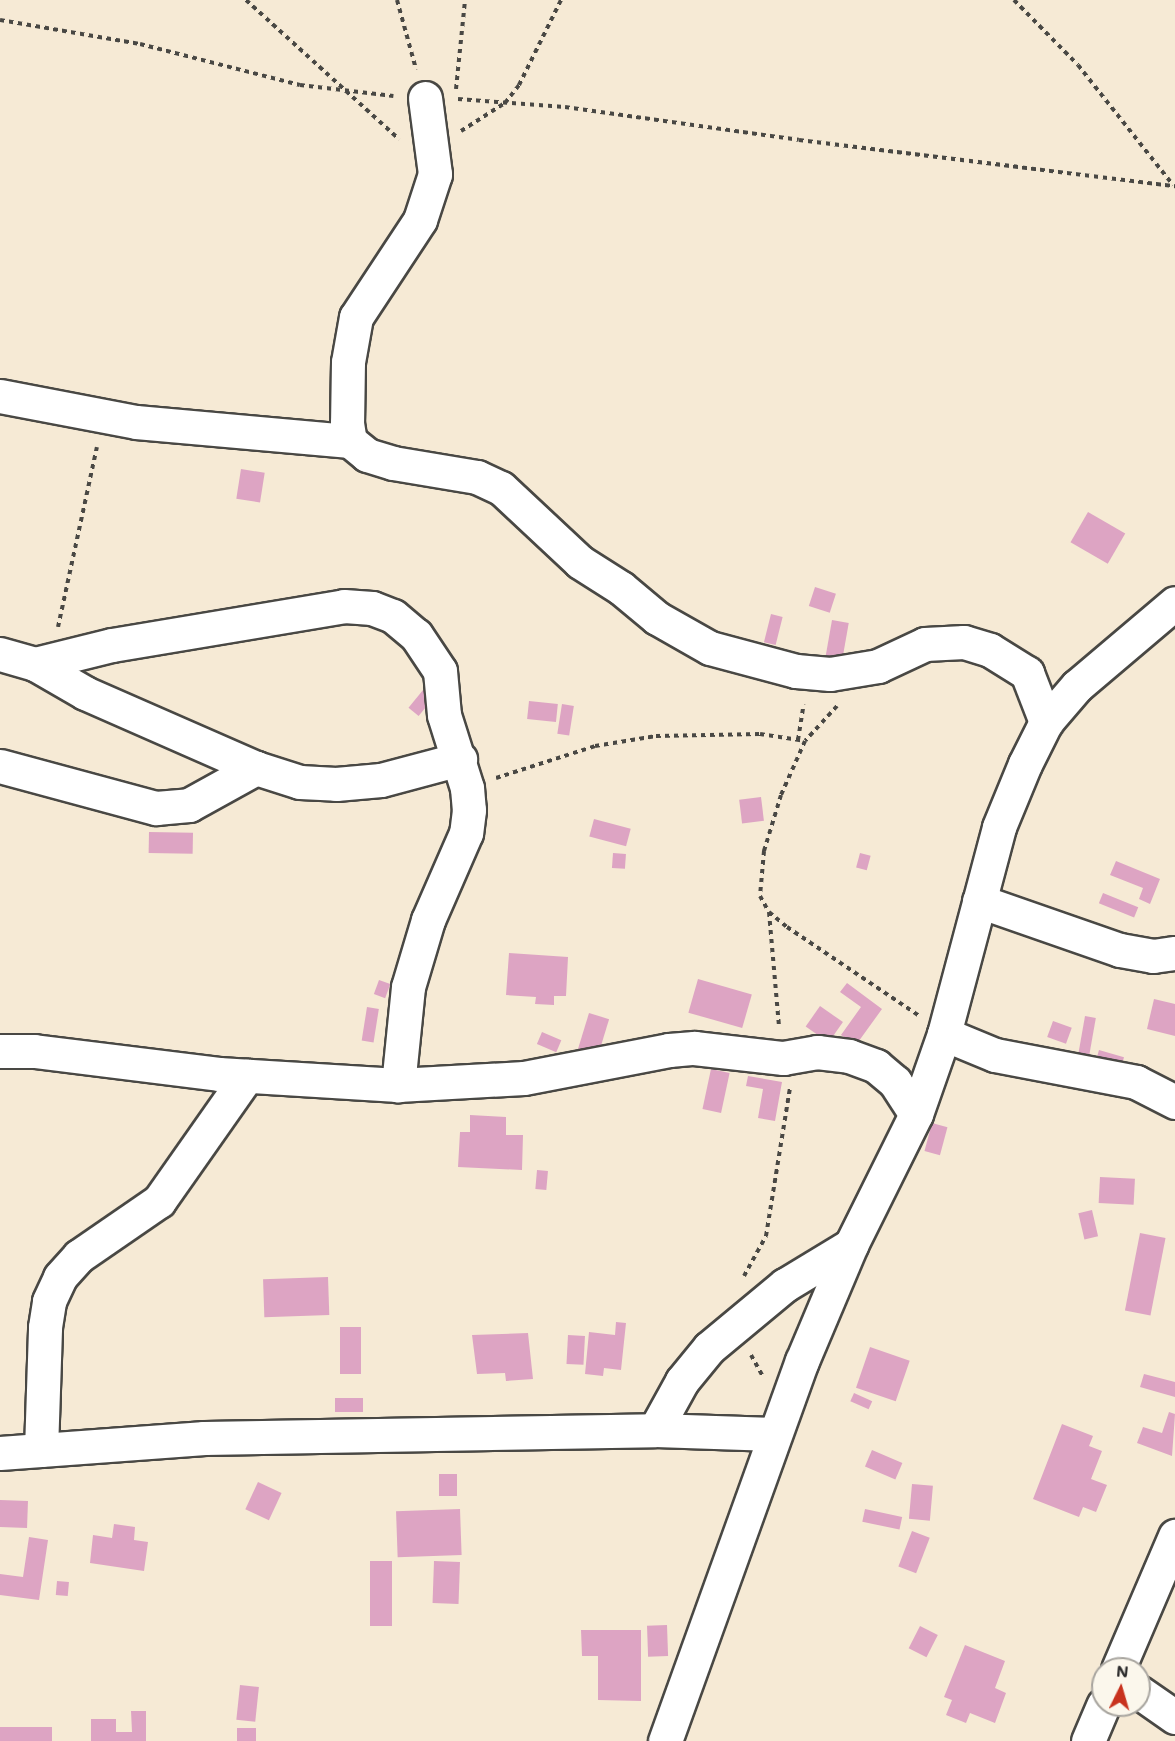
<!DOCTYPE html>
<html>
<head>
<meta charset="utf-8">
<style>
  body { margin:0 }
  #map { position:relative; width:1175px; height:1741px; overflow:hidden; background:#f6ead5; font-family:Mali,sans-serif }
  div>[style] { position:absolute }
  .building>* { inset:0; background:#dda4c3; transform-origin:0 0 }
  .path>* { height:4px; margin-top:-2px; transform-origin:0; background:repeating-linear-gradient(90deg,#494844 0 4.5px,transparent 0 9px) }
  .roads { filter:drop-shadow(2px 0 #494844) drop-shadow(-2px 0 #494844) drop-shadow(0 2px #494844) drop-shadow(0 -2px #494844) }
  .minor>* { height:33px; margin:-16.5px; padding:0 16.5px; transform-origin:16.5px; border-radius:16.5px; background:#fff }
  span { translate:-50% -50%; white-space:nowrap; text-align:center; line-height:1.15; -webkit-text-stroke:4.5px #fbf7ec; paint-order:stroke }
  .north { position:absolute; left:1091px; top:1657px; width:60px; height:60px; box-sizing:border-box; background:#fbf7ec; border:2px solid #a8a59f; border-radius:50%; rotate:5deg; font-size:16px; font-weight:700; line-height:24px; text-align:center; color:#2b2b2b }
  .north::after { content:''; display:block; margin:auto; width:21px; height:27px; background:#c8321e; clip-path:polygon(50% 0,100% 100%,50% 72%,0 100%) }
</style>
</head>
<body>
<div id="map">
  <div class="building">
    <div style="left:241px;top:469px;width:24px;height:30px;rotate:9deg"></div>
    <div style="left:1088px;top:512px;width:43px;height:35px;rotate:30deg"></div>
    <div style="left:815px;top:587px;width:22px;height:20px;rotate:18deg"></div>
    <div style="left:771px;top:614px;width:12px;height:29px;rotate:14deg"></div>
    <div style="left:832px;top:620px;width:17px;height:41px;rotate:10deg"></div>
    <div style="left:423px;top:690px;width:13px;height:23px;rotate:39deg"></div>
    <div style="left:529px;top:701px;width:29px;height:18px;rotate:6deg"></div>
    <div style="left:562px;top:704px;width:12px;height:30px;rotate:9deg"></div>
    <div style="left:761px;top:797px;width:24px;height:22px;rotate:83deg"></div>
    <div style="left:594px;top:819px;width:38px;height:18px;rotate:15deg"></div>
    <div style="left:149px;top:832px;width:44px;height:21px;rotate:1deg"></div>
    <div style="left:613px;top:853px;width:13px;height:15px;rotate:4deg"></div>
    <div style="left:860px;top:853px;width:11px;height:15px;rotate:15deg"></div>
    <div style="clip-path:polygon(1116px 861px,1160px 879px,1150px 904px,1139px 899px,1143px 888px,1110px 875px)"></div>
    <div style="left:1103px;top:893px;width:38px;height:11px;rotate:22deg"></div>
    <div style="clip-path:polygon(509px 953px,568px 957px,566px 996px,554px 996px,554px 1005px,535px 1004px,536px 997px,506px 995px)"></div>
    <div style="left:698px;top:979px;width:56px;height:35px;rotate:16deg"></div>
    <div style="left:379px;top:980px;width:12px;height:15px;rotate:20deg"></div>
    <div style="clip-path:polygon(847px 983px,882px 1009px,856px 1045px,841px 1035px,861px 1007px,840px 992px)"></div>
    <div style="clip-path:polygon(1154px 999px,1175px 1004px,1175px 1036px,1147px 1029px)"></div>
    <div style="left:820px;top:1006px;width:28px;height:25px;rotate:35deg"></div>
    <div style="left:367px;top:1007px;width:12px;height:34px;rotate:9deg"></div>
    <div style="left:589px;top:1013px;width:21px;height:40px;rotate:17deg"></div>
    <div style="left:1085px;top:1016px;width:11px;height:41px;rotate:10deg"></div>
    <div style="left:1053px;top:1021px;width:20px;height:17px;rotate:20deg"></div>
    <div style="left:542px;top:1032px;width:21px;height:13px;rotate:23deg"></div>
    <div style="left:1099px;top:1050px;width:26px;height:14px;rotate:16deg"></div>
    <div style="left:711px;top:1069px;width:19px;height:41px;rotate:12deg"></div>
    <div style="clip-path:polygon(748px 1076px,782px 1082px,775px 1121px,758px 1118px,763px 1089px,746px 1086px)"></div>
    <div style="clip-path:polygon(470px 1115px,506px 1117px,506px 1135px,523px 1135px,522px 1170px,458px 1167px,460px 1132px,470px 1132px)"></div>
    <div style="left:932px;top:1123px;width:16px;height:29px;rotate:15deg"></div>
    <div style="left:537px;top:1170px;width:11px;height:19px;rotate:5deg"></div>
    <div style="left:1100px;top:1177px;width:35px;height:26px;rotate:3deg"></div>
    <div style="left:1092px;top:1210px;width:27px;height:14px;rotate:77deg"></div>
    <div style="left:1140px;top:1233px;width:26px;height:79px;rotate:11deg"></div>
    <div style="left:328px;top:1277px;width:38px;height:65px;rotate:88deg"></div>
    <div style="clip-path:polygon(616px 1322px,626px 1323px,621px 1370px,604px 1368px,603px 1376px,585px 1374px,589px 1332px,615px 1335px)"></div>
    <div style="left:340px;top:1327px;width:21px;height:47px"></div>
    <div style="clip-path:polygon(528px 1333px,533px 1379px,506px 1381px,505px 1373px,477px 1374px,472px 1335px)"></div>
    <div style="left:568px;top:1335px;width:17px;height:29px;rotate:3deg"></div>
    <div style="left:870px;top:1347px;width:42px;height:43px;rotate:19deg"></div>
    <div style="clip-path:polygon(1144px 1374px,1175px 1382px,1175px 1397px,1140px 1387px)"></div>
    <div style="left:854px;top:1393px;width:20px;height:9px;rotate:24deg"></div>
    <div style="left:335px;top:1398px;width:28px;height:14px"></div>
    <div style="clip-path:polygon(1169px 1412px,1175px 1414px,1172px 1456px,1137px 1443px,1143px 1427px,1162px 1433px)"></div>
    <div style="clip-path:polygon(1062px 1424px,1093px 1436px,1089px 1446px,1102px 1451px,1091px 1479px,1107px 1485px,1096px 1512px,1083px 1507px,1079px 1517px,1033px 1499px)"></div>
    <div style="left:872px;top:1450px;width:33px;height:18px;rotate:23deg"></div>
    <div style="left:439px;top:1474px;width:18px;height:22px"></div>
    <div style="left:258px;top:1482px;width:26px;height:30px;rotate:25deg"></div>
    <div style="left:912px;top:1484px;width:21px;height:35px;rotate:5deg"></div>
    <div style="left:0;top:1500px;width:28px;height:27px;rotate:2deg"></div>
    <div style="left:460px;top:1509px;width:46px;height:64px;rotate:88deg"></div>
    <div style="left:865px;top:1509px;width:38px;height:13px;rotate:12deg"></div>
    <div style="clip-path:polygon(114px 1524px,135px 1527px,134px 1540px,148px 1542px,144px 1571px,90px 1563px,93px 1535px,112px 1538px)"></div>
    <div style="left:912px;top:1531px;width:19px;height:38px;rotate:21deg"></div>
    <div style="clip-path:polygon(29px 1537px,48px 1540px,39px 1600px,0 1595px,0 1574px,23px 1577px)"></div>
    <div style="left:370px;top:1561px;width:22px;height:65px"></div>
    <div style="left:434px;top:1561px;width:26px;height:42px;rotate:2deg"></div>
    <div style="left:57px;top:1581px;width:12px;height:14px;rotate:5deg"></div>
    <div style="left:667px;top:1625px;width:31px;height:20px;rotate:88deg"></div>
    <div style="left:920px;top:1626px;width:20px;height:25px;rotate:27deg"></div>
    <div style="clip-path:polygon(581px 1630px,641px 1630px,641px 1701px,598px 1700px,598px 1656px,582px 1656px)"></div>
    <div style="clip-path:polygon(965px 1645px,1005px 1661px,995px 1688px,1006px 1693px,995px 1723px,970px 1713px,966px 1723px,946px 1715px,952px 1700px,944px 1697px)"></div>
    <div style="left:240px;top:1685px;width:19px;height:35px;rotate:6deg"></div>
    <div style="clip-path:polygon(131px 1711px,146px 1711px,146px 1741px,91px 1741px,91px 1719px,116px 1719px,116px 1732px,132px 1732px)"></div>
    <div style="left:0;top:1727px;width:52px;height:14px"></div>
    <div style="left:237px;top:1728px;width:19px;height:13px"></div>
  </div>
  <div class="path">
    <div style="left:246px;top:0;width:207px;rotate:42.3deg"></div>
    <div style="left:397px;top:0;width:72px;rotate:74.6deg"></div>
    <div style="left:1014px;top:0;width:91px;rotate:45.4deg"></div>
    <div style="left:1078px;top:65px;width:153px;rotate:51.6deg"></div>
    <div style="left:0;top:20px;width:142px;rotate:9.7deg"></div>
    <div style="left:140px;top:44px;width:165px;rotate:14.4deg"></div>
    <div style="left:300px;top:85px;width:94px;rotate:6.7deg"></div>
    <div style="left:456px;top:89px;width:89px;rotate:-84.2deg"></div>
    <div style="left:458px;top:99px;width:107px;rotate:4.3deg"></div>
    <div style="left:565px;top:107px;width:236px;rotate:8deg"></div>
    <div style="left:799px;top:140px;width:379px;rotate:7deg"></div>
    <div style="left:461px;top:131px;width:52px;rotate:-32.5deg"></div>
    <div style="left:505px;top:103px;width:23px;rotate:-52deg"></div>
    <div style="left:519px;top:85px;width:95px;rotate:-63.7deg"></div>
    <div style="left:58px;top:627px;width:184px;rotate:-77.8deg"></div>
    <div style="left:837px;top:706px;width:47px;rotate:132.4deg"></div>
    <div style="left:805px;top:741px;width:59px;rotate:114deg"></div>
    <div style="left:781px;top:795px;width:59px;rotate:106.9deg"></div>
    <div style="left:764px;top:851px;width:45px;rotate:95.1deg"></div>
    <div style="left:760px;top:896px;width:18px;rotate:61deg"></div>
    <div style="left:769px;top:912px;width:23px;rotate:40deg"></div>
    <div style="left:787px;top:927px;width:158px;rotate:33.9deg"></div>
    <div style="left:798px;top:740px;width:36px;rotate:-81deg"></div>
    <div style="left:496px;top:778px;width:104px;rotate:-17.9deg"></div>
    <div style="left:595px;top:746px;width:62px;rotate:-9.3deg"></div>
    <div style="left:656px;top:736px;width:104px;rotate:-1.1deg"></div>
    <div style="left:760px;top:734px;width:46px;rotate:8.8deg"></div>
    <div style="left:769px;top:912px;width:115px;rotate:85deg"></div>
    <div style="left:744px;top:1276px;width:46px;rotate:-61.2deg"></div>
    <div style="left:766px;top:1236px;width:151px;rotate:-80.8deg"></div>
    <div style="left:751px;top:1355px;width:25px;rotate:61deg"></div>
  </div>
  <div class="roads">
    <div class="minor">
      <div style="left:425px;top:98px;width:77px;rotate:82.5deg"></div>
      <div style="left:435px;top:174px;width:48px;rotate:108.1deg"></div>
      <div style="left:420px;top:220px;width:116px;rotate:123.4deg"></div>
      <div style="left:356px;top:317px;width:46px;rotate:100.1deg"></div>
      <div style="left:348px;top:362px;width:61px;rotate:90.9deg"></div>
      <div style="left:347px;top:423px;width:18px;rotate:81deg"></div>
      <div style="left:350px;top:441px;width:22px;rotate:39deg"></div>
      <div style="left:367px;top:455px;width:27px;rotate:17deg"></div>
      <div style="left:393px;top:463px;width:85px;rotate:9.5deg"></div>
      <div style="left:477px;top:477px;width:26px;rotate:25deg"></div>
      <div style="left:501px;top:488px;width:108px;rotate:43.1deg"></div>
      <div style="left:580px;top:562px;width:49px;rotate:32.4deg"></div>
      <div style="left:621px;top:588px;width:47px;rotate:39.8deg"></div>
      <div style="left:657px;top:618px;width:61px;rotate:29.5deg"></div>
      <div style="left:710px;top:648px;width:89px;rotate:15deg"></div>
      <div style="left:796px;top:671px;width:34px;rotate:5deg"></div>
      <div style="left:830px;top:674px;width:49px;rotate:-9.5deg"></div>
      <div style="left:878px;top:666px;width:52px;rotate:-25.1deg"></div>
      <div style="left:925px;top:644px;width:39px;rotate:-3deg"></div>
      <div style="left:964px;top:642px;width:27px;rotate:17deg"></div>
      <div style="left:990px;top:650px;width:44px;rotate:31.9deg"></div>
      <div style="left:1027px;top:673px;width:53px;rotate:68.8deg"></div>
      <div style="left:0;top:396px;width:138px;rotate:10.8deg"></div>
      <div style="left:136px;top:422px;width:215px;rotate:5.1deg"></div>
      <div style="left:0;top:654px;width:36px;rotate:16deg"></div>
      <div style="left:35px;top:664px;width:58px;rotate:30.1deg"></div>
      <div style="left:85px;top:693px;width:187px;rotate:23.7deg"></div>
      <div style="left:256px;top:768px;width:46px;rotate:17.7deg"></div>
      <div style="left:300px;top:782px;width:36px;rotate:3deg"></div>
      <div style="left:336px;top:784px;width:45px;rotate:-5.1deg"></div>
      <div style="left:381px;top:780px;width:82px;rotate:-14.9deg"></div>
      <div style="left:35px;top:664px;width:79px;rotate:-13.9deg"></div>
      <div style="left:112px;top:645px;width:235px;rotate:-9.5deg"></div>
      <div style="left:344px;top:606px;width:28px;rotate:4deg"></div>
      <div style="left:372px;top:608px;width:22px;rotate:21deg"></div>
      <div style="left:393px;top:616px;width:30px;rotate:40deg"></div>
      <div style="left:416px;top:635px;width:43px;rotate:56.3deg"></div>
      <div style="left:440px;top:671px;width:44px;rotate:84.8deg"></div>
      <div style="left:444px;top:715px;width:77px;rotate:72.5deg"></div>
      <div style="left:467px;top:788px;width:22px;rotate:85deg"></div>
      <div style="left:469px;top:810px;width:23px;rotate:97deg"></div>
      <div style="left:466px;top:833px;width:95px;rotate:113.6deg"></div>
      <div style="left:428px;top:920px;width:70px;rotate:106.6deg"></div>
      <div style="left:408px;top:987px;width:99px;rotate:95.8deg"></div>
      <div style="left:0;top:766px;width:162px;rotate:15.1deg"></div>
      <div style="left:156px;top:808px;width:33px;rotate:-5deg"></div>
      <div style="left:189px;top:805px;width:77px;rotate:-28.9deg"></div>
      <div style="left:979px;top:901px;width:149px;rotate:19.2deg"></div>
      <div style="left:1120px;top:950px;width:34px;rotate:10deg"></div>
      <div style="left:1153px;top:956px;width:22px;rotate:-8deg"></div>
      <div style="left:944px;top:1034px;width:55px;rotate:22.4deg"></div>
      <div style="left:995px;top:1055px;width:144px;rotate:10.8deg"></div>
      <div style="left:1136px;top:1082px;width:44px;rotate:27.1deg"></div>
      <div style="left:0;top:1051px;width:34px"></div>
      <div style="left:34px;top:1051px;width:186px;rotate:7.1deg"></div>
      <div style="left:219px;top:1074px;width:179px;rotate:3.5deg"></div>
      <div style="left:398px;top:1085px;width:126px;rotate:-3.2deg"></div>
      <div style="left:524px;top:1078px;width:148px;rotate:-10.9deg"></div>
      <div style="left:669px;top:1050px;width:25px;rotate:-5deg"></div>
      <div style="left:694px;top:1048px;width:90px;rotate:6.4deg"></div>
      <div style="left:783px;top:1058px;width:35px;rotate:-10deg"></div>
      <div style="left:817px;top:1052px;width:32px;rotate:7deg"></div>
      <div style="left:849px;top:1056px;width:29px;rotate:20deg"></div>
      <div style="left:876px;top:1066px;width:25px;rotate:40deg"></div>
      <div style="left:895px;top:1082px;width:38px;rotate:57deg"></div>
      <div style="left:655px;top:1430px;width:56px;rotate:-61.1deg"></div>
      <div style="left:682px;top:1381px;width:43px;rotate:-50.7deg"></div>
      <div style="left:709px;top:1348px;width:99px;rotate:-39.7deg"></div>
      <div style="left:785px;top:1285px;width:77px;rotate:-31.2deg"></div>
      <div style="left:41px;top:1450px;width:123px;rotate:-88.1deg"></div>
      <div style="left:45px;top:1327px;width:26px;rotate:-81deg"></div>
      <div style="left:49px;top:1301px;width:26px;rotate:-65deg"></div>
      <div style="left:60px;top:1277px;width:28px;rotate:-48deg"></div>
      <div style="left:79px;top:1256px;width:97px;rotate:-34.5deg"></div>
      <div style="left:159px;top:1201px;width:153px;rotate:-54.9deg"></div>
      <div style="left:0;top:1453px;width:205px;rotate:-4.2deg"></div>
      <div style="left:204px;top:1438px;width:451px;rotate:-1deg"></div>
      <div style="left:655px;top:1430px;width:119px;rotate:1.9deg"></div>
      <div style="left:1118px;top:1669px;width:145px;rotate:-66.8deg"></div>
      <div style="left:1139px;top:1692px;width:44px;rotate:34.8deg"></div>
      <div style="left:665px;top:1741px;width:404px;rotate:-70.2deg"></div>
      <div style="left:802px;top:1361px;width:126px;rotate:-67.1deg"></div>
      <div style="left:851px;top:1245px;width:146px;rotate:-63.6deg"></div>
      <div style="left:916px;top:1114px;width:85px;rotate:-70.7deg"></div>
      <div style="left:944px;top:1034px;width:214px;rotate:-75.1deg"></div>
      <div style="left:999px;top:827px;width:68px;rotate:-67.6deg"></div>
      <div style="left:1025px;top:764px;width:47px;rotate:-63.4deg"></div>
      <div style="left:1046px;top:722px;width:48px;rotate:-49.3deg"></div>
      <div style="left:1077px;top:686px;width:128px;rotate:-40.3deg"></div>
      <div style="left:1088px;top:1741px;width:39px;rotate:-67deg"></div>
    </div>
  </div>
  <div class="north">N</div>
</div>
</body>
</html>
